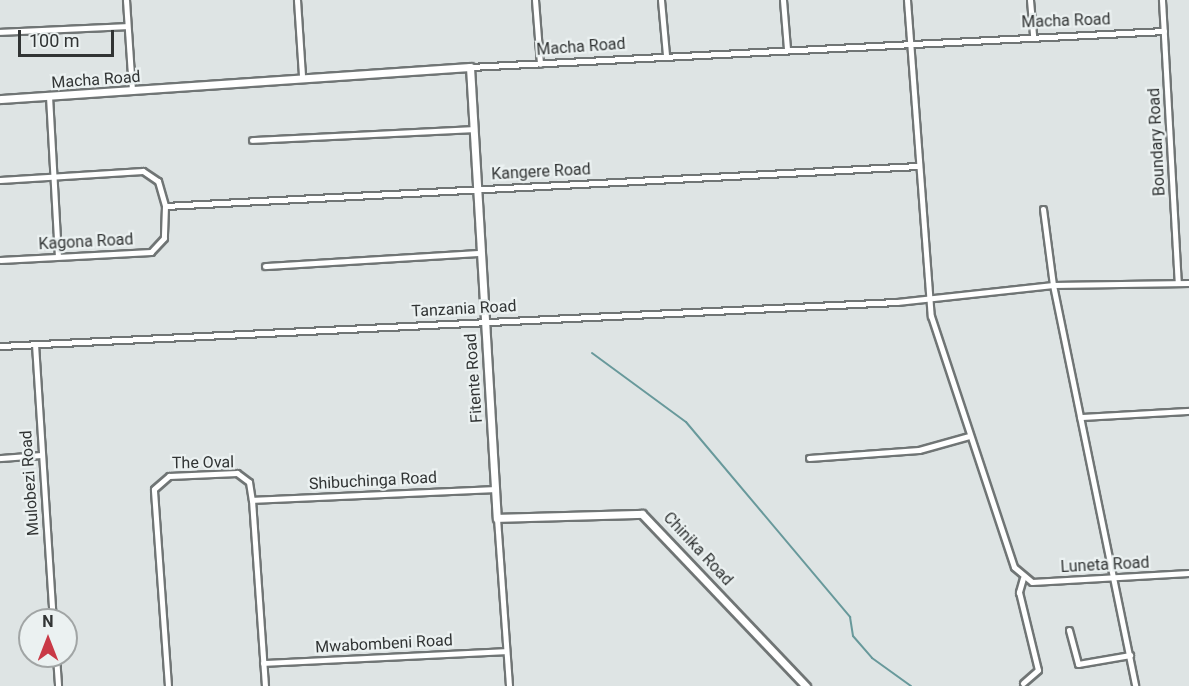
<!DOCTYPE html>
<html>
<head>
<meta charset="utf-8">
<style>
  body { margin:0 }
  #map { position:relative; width:1189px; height:686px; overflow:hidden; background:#dee4e4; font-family:Roboto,sans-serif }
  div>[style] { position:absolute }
  .stream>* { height:2px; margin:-1px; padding:0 1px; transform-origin:1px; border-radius:1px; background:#68999b }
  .roads { filter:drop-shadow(2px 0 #707575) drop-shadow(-2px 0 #707575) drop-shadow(0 2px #707575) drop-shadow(0 -2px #707575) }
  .street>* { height:5px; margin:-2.5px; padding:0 2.5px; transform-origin:2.5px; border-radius:2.5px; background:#fff }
  .secondary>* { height:7px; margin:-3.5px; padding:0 3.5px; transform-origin:3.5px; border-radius:3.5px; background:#fff }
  span { translate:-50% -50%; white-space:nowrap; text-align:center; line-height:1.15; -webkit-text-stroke:4.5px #ebf1f1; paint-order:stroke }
  .street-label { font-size:16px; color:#313434 }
  .north { position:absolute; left:18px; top:608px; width:60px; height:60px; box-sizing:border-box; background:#ebf1f1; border:2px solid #a1a5a5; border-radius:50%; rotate:0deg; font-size:16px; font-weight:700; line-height:24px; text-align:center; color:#313434 }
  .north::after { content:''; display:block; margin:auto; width:21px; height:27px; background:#c93946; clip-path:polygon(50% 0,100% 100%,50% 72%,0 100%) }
  .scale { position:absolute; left:18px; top:30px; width:96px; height:27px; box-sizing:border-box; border:3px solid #313434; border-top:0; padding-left:8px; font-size:18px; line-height:21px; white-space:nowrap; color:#313434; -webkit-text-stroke:4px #ebf1f1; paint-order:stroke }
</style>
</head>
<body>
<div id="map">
  <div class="stream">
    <div style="left:592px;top:353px;width:117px;rotate:36.3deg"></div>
    <div style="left:686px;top:422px;width:255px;rotate:49.9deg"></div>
    <div style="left:850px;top:617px;width:19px;rotate:81deg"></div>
    <div style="left:853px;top:636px;width:29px;rotate:49deg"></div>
    <div style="left:872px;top:658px;width:48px;rotate:35.7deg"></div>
  </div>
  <div class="roads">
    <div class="street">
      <div style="left:126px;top:0;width:91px;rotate:86.2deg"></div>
      <div style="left:297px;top:0;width:75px;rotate:86.2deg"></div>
      <div style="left:535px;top:0;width:64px;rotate:85.5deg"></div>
      <div style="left:661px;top:0;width:55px;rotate:84.8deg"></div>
      <div style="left:783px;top:0;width:49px;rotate:85.3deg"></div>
      <div style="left:907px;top:0;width:317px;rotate:85.7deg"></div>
      <div style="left:931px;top:316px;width:264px;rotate:71.7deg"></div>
      <div style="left:1014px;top:567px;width:23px;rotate:40deg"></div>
      <div style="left:1032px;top:582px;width:157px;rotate:-3.3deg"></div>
      <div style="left:1030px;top:0;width:36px;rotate:85deg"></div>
      <div style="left:1162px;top:0;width:283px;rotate:86.8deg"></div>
      <div style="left:0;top:32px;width:127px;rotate:-2.7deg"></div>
      <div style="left:470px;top:67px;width:695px;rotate:-2.97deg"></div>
      <div style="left:49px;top:96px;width:160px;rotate:86.8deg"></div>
      <div style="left:252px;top:140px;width:221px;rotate:-2.8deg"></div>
      <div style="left:0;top:180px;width:143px;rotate:-3.6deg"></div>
      <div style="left:143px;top:171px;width:18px;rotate:34deg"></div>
      <div style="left:158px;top:181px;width:26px;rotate:74deg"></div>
      <div style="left:165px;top:206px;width:32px;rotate:92deg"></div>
      <div style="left:164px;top:238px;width:19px;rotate:133deg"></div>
      <div style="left:151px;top:252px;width:151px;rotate:177deg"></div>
      <div style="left:165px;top:206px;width:755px;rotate:-3.04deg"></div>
      <div style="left:1043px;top:209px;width:77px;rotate:82.5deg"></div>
      <div style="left:1053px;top:285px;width:409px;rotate:78.4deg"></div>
      <div style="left:265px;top:266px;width:215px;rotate:-3.5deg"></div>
      <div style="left:35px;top:344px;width:277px;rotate:86.3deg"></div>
      <div style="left:0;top:346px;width:898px;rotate:-2.81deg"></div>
      <div style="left:897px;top:302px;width:157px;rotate:-6.2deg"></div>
      <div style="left:1053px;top:285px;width:136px;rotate:-0.8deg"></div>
      <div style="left:1080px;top:417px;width:109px;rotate:-3.2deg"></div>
      <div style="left:0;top:458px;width:42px;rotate:-4.1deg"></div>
      <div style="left:809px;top:458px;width:110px;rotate:-4.2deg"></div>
      <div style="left:919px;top:450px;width:52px;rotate:-15.6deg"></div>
      <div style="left:252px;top:500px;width:242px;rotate:-2.6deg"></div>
      <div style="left:497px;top:518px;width:168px;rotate:85.9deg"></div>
      <div style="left:1023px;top:578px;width:15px;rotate:106deg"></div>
      <div style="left:1019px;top:592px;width:80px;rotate:76.3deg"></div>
      <div style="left:1038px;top:670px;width:20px;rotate:139deg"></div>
      <div style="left:1069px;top:630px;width:35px;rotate:75deg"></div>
      <div style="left:1078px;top:664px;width:53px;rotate:-9.8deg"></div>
      <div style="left:56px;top:656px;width:30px;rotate:86deg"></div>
      <div style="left:263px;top:663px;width:243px;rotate:-2.8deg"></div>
      <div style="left:168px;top:686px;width:197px;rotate:-94.1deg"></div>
      <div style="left:154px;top:489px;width:20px;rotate:-41deg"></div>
      <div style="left:169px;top:476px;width:68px;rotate:-2.5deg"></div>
      <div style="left:237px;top:473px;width:15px;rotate:37deg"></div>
      <div style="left:249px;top:482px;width:18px;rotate:81deg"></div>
      <div style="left:252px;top:500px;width:186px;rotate:86deg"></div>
    </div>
    <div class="secondary">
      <div style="left:0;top:99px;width:471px;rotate:-3.9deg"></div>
      <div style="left:470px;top:67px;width:452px;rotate:86.6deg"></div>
      <div style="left:497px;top:518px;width:145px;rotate:-1.6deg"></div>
      <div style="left:642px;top:514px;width:238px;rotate:46.4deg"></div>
    </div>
  </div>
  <div class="street-label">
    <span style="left:1066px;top:21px;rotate:-2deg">Macha Road</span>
    <span style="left:581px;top:47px;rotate:-4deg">Macha Road</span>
    <span style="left:96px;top:80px;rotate:-4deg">Macha Road</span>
    <span style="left:1157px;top:142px;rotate:-93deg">Boundary Road</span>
    <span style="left:541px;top:172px;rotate:-3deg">Kangere Road</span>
    <span style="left:86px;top:242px;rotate:-3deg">Kagona Road</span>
    <span style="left:464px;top:309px;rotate:-3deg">Tanzania Road</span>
    <span style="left:474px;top:378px;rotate:-94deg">Fitente Road</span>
    <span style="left:203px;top:463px;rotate:-1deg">The Oval</span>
    <span style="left:373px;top:481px;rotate:-3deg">Shibuchinga Road</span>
    <span style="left:30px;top:483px;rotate:-94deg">Mulobezi Road</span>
    <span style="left:698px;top:549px;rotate:47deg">Chinika Road</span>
    <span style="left:1105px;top:565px;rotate:-3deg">Luneta Road</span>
    <span style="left:384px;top:644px;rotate:-3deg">Mwabombeni Road</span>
  </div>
  <div class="north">N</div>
  <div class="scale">100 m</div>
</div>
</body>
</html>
